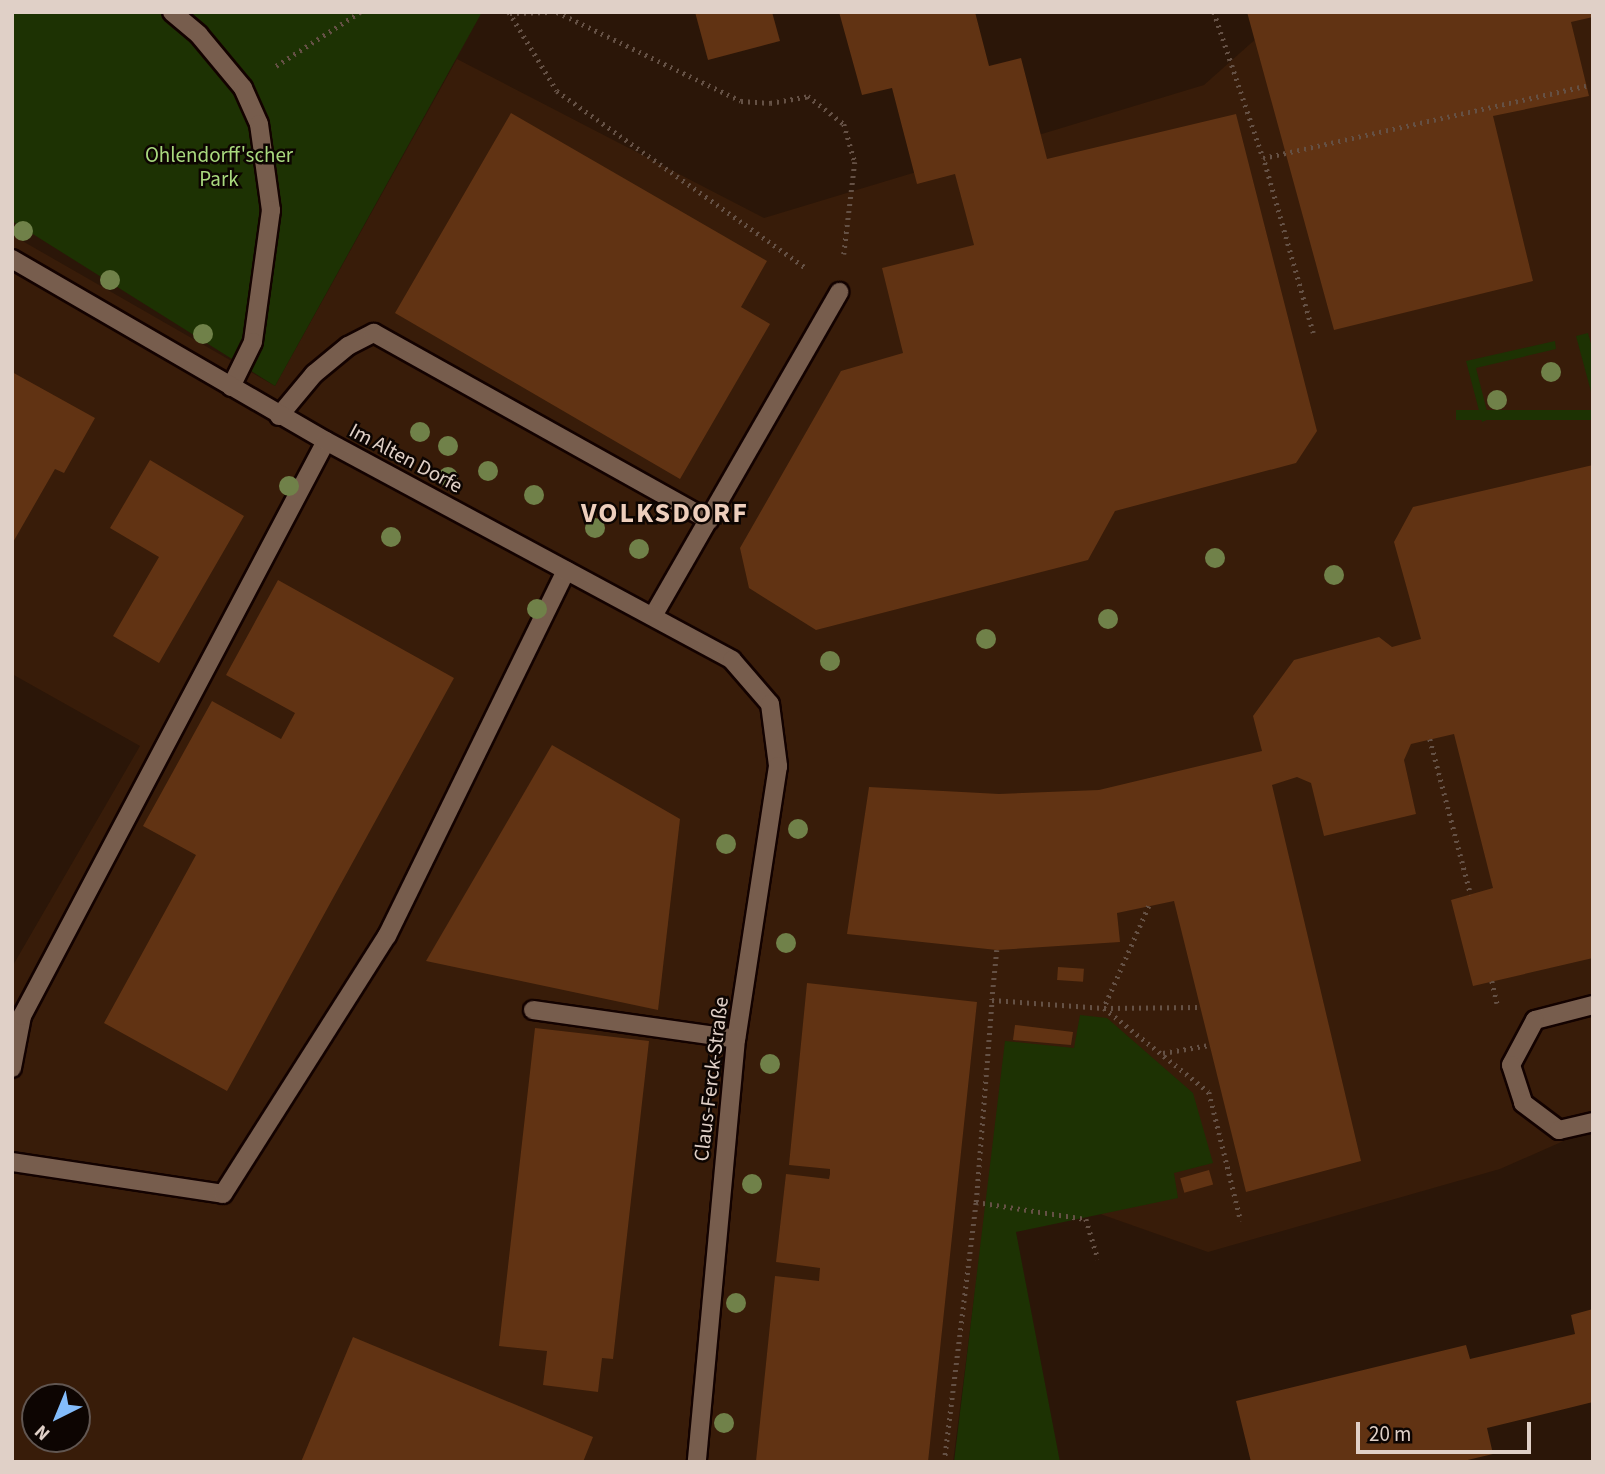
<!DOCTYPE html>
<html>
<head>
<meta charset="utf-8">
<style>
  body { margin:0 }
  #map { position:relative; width:1605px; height:1474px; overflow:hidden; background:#2b1608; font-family:"Source Sans 3",sans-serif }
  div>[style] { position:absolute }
  .built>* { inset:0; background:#381c09 }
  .green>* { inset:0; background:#1d3203; transform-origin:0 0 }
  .building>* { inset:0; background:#613313; transform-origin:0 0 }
  .path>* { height:4.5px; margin-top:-2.25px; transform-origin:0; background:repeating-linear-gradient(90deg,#655145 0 2px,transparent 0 7px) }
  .roads { filter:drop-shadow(2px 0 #130200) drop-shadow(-2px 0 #130200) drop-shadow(0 2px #130200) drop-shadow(0 -2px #130200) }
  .service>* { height:18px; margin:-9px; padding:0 9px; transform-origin:9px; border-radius:9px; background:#775d4d }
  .minor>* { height:18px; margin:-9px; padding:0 9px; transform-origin:9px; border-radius:9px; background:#775d4d }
  .trees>* { width:20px; height:20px; margin:-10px; border-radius:50%; background:#708149 }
  span { translate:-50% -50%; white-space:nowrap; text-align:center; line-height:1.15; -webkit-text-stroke:5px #0d0502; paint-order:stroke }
  .park-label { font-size:21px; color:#a9d97e }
  .street-label { font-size:21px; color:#e0d0c7 }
  .district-label { font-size:28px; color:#edcebc; font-weight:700; letter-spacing:2px }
  .frame { position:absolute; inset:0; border:14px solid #e0d0c7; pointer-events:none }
  .north { position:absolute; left:21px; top:1383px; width:70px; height:70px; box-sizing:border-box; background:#0d0502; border:2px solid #615651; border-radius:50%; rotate:223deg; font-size:19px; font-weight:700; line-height:28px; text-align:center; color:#e0d0c7 }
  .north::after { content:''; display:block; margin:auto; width:24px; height:32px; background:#83bcfb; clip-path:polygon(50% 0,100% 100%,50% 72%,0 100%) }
  .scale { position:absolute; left:1356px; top:1422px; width:175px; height:32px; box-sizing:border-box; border:4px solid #e0d0c7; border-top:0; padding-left:9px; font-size:21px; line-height:24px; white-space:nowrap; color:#e0d0c7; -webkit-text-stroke:5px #0d0502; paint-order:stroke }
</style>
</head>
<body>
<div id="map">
  <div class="built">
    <div style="clip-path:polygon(evenodd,1286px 12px,1593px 12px,1593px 1128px,1500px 1169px,1208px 1252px,990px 1175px,953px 1462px,12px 1462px,12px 967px,140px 746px,12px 674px,12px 235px,275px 386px,457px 59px,764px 218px,1204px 85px,1286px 12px,35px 1397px,77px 1397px,77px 1439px,35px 1439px,35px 1397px)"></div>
  </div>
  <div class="green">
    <div style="clip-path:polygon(12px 12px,482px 12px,275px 386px,12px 221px)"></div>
    <div style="clip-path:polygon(1588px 333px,1593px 351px,1593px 399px,1576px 336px)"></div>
    <div style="clip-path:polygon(1555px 341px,1556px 349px,1476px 368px,1489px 419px,1482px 422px,1466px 361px)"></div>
    <div style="left:1593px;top:410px;width:10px;height:137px;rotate:90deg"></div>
    <div style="clip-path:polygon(1080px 1015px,1107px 1018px,1193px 1093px,1213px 1163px,1174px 1173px,1178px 1198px,1016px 1232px,1060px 1462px,954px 1462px,1005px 1041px,1074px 1048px)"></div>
  </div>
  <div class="building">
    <div style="clip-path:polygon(695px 12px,772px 12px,780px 41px,708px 60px)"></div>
    <div style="clip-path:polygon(839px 12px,975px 12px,989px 66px,1021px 58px,1047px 159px,1236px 114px,1317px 431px,1296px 463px,1115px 511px,1088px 560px,816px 630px,749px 588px,740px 548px,841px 371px,903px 353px,882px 268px,974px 245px,955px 174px,917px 184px,892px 88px,862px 95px)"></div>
    <div style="clip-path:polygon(1247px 12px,1593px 12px,1593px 17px,1571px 22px,1589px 96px,1493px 116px,1533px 281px,1334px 330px)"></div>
    <div style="clip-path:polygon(511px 113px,767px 261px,741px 307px,770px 324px,680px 479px,395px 313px)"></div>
    <div style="clip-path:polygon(12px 372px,95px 418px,64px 473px,55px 469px,12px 544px)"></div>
    <div style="clip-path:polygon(150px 460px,244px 516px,159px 663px,113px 636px,159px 557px,110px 528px)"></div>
    <div style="clip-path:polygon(1593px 465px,1593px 958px,1473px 986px,1451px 900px,1493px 888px,1454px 734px,1411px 744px,1404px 760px,1416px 814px,1324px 836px,1311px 783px,1297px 777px,1272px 785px,1361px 1161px,1246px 1192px,1174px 901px,1117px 913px,1120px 942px,997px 950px,847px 934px,869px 787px,999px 794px,1099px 790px,1262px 751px,1253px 716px,1294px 660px,1379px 637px,1392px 647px,1421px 639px,1394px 542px,1413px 507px)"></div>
    <div style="clip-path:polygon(278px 580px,454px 678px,227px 1091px,104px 1023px,196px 855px,143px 826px,212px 701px,281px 739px,295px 713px,226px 675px)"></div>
    <div style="clip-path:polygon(552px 745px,680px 819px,658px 1010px,426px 961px)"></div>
    <div style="left:1058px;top:967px;width:26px;height:13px;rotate:4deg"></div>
    <div style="clip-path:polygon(807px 983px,977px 1002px,928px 1462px,756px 1461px,775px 1276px,819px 1281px,820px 1268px,776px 1262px,786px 1174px,829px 1179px,830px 1174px,830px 1169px,789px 1165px)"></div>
    <div style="clip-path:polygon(1015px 1025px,1073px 1032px,1071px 1045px,1013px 1040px)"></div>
    <div style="clip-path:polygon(535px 1028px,649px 1041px,613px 1359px,602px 1358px,598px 1392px,543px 1385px,547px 1351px,499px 1346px)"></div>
    <div style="left:1209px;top:1170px;width:15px;height:30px;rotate:74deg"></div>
    <div style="clip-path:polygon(1593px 1309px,1593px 1402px,1487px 1428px,1493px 1454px,1459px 1462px,1251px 1462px,1236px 1401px,1466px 1345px,1470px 1359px,1575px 1334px,1571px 1315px)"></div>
    <div style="clip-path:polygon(353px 1337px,593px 1437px,583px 1462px,301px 1462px)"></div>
  </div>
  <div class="path">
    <div style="left:509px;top:12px;width:92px;rotate:58.7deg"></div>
    <div style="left:557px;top:91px;width:305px;rotate:35.4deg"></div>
    <div style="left:557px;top:12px;width:204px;rotate:25.8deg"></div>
    <div style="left:741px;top:101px;width:29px;rotate:4deg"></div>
    <div style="left:770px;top:103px;width:39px;rotate:-10deg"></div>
    <div style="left:808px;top:96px;width:46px;rotate:37.9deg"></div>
    <div style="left:844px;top:124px;width:40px;rotate:74deg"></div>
    <div style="left:855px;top:162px;width:93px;rotate:96.8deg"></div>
    <div style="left:1214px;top:12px;width:154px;rotate:71.4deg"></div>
    <div style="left:510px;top:13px;width:41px;rotate:-1.4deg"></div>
    <div style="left:276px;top:66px;width:100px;rotate:-32.7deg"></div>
    <div style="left:1313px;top:333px;width:182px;rotate:-105.9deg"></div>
    <div style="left:1263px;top:158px;width:331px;rotate:-12.6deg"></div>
    <div style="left:1430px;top:739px;width:161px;rotate:75.3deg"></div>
    <div style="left:1149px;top:906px;width:111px;rotate:113.8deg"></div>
    <div style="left:1104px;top:1008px;width:96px;rotate:-0.6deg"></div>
    <div style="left:997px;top:950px;width:50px;rotate:95.7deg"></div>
    <div style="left:992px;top:1000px;width:112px;rotate:4.1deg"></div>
    <div style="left:1104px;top:1008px;width:134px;rotate:38.7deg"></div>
    <div style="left:1209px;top:1092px;width:133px;rotate:76.1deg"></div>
    <div style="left:1492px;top:981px;width:23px;rotate:77deg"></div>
    <div style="left:1163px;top:1053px;width:47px;rotate:-9.9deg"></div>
    <div style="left:976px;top:1202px;width:111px;rotate:8.8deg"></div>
    <div style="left:1086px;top:1219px;width:42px;rotate:73.3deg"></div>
    <div style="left:944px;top:1462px;width:262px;rotate:-83deg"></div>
    <div style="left:976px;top:1202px;width:203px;rotate:-85.5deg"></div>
  </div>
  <div class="roads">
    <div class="service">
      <div style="left:172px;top:12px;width:35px;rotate:40deg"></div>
      <div style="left:199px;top:35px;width:69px;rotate:50.3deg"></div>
      <div style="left:243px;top:88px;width:39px;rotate:66deg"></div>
      <div style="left:259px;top:124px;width:87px;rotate:82.1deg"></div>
      <div style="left:271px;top:210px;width:133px;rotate:97.8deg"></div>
      <div style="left:253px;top:342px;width:50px;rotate:116.1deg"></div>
      <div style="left:279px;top:416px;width:55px;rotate:-50.2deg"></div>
      <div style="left:314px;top:374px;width:44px;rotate:-39.5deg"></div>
      <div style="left:348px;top:346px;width:29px;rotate:-27deg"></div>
      <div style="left:374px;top:333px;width:384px;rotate:29.2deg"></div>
      <div style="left:653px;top:616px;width:374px;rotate:-60.1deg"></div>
      <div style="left:533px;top:1010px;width:205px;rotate:8.1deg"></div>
      <div style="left:12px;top:1068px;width:53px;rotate:-79.1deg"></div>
      <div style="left:22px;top:1016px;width:650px;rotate:-62.13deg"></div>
      <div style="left:12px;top:1162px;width:213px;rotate:8.6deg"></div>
      <div style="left:223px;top:1194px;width:306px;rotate:-57.6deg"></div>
      <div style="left:387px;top:936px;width:407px;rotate:-63.9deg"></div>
    </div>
    <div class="minor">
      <div style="left:12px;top:259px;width:363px;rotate:30.1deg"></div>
      <div style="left:326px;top:441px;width:461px;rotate:28.3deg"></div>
      <div style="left:732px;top:660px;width:58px;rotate:49.2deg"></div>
      <div style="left:770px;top:704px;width:63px;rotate:82.6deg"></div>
      <div style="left:778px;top:766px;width:276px;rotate:98.7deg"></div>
      <div style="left:736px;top:1039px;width:425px;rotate:95.3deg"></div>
      <div style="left:1593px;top:1005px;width:60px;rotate:165.5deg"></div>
      <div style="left:1535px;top:1020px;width:51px;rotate:118.1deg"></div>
      <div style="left:1511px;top:1065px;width:40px;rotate:72deg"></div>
      <div style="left:1523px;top:1103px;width:45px;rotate:36.9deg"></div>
      <div style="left:1559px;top:1130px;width:35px;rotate:-13deg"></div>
    </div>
  </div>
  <div class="trees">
    <div style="left:23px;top:231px"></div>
    <div style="left:110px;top:280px"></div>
    <div style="left:203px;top:334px"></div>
    <div style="left:1551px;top:372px"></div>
    <div style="left:1497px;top:400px"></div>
    <div style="left:420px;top:432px"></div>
    <div style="left:448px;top:446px"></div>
    <div style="left:488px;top:471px"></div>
    <div style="left:448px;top:477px"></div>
    <div style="left:289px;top:486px"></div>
    <div style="left:534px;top:495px"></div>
    <div style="left:595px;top:528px"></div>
    <div style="left:391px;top:537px"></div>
    <div style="left:639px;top:549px"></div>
    <div style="left:1215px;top:558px"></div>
    <div style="left:1334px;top:575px"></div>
    <div style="left:537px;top:609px"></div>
    <div style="left:1108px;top:619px"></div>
    <div style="left:986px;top:639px"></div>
    <div style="left:830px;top:661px"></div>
    <div style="left:798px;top:829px"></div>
    <div style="left:726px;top:844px"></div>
    <div style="left:786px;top:943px"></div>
    <div style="left:770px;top:1064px"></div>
    <div style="left:752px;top:1184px"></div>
    <div style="left:736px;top:1303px"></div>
    <div style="left:724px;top:1423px"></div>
  </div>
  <div class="park-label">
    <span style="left:219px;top:167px">Ohlendorff'scher<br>Park</span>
  </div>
  <div class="street-label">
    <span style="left:406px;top:458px;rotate:28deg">Im Alten Dorfe</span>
    <span style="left:711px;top:1079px;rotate:-83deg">Claus-Ferck-Straße</span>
  </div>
  <div class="district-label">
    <span style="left:665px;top:513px">VOLKSDORF</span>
  </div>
  <div class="frame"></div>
  <div class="north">N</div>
  <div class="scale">20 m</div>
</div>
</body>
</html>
